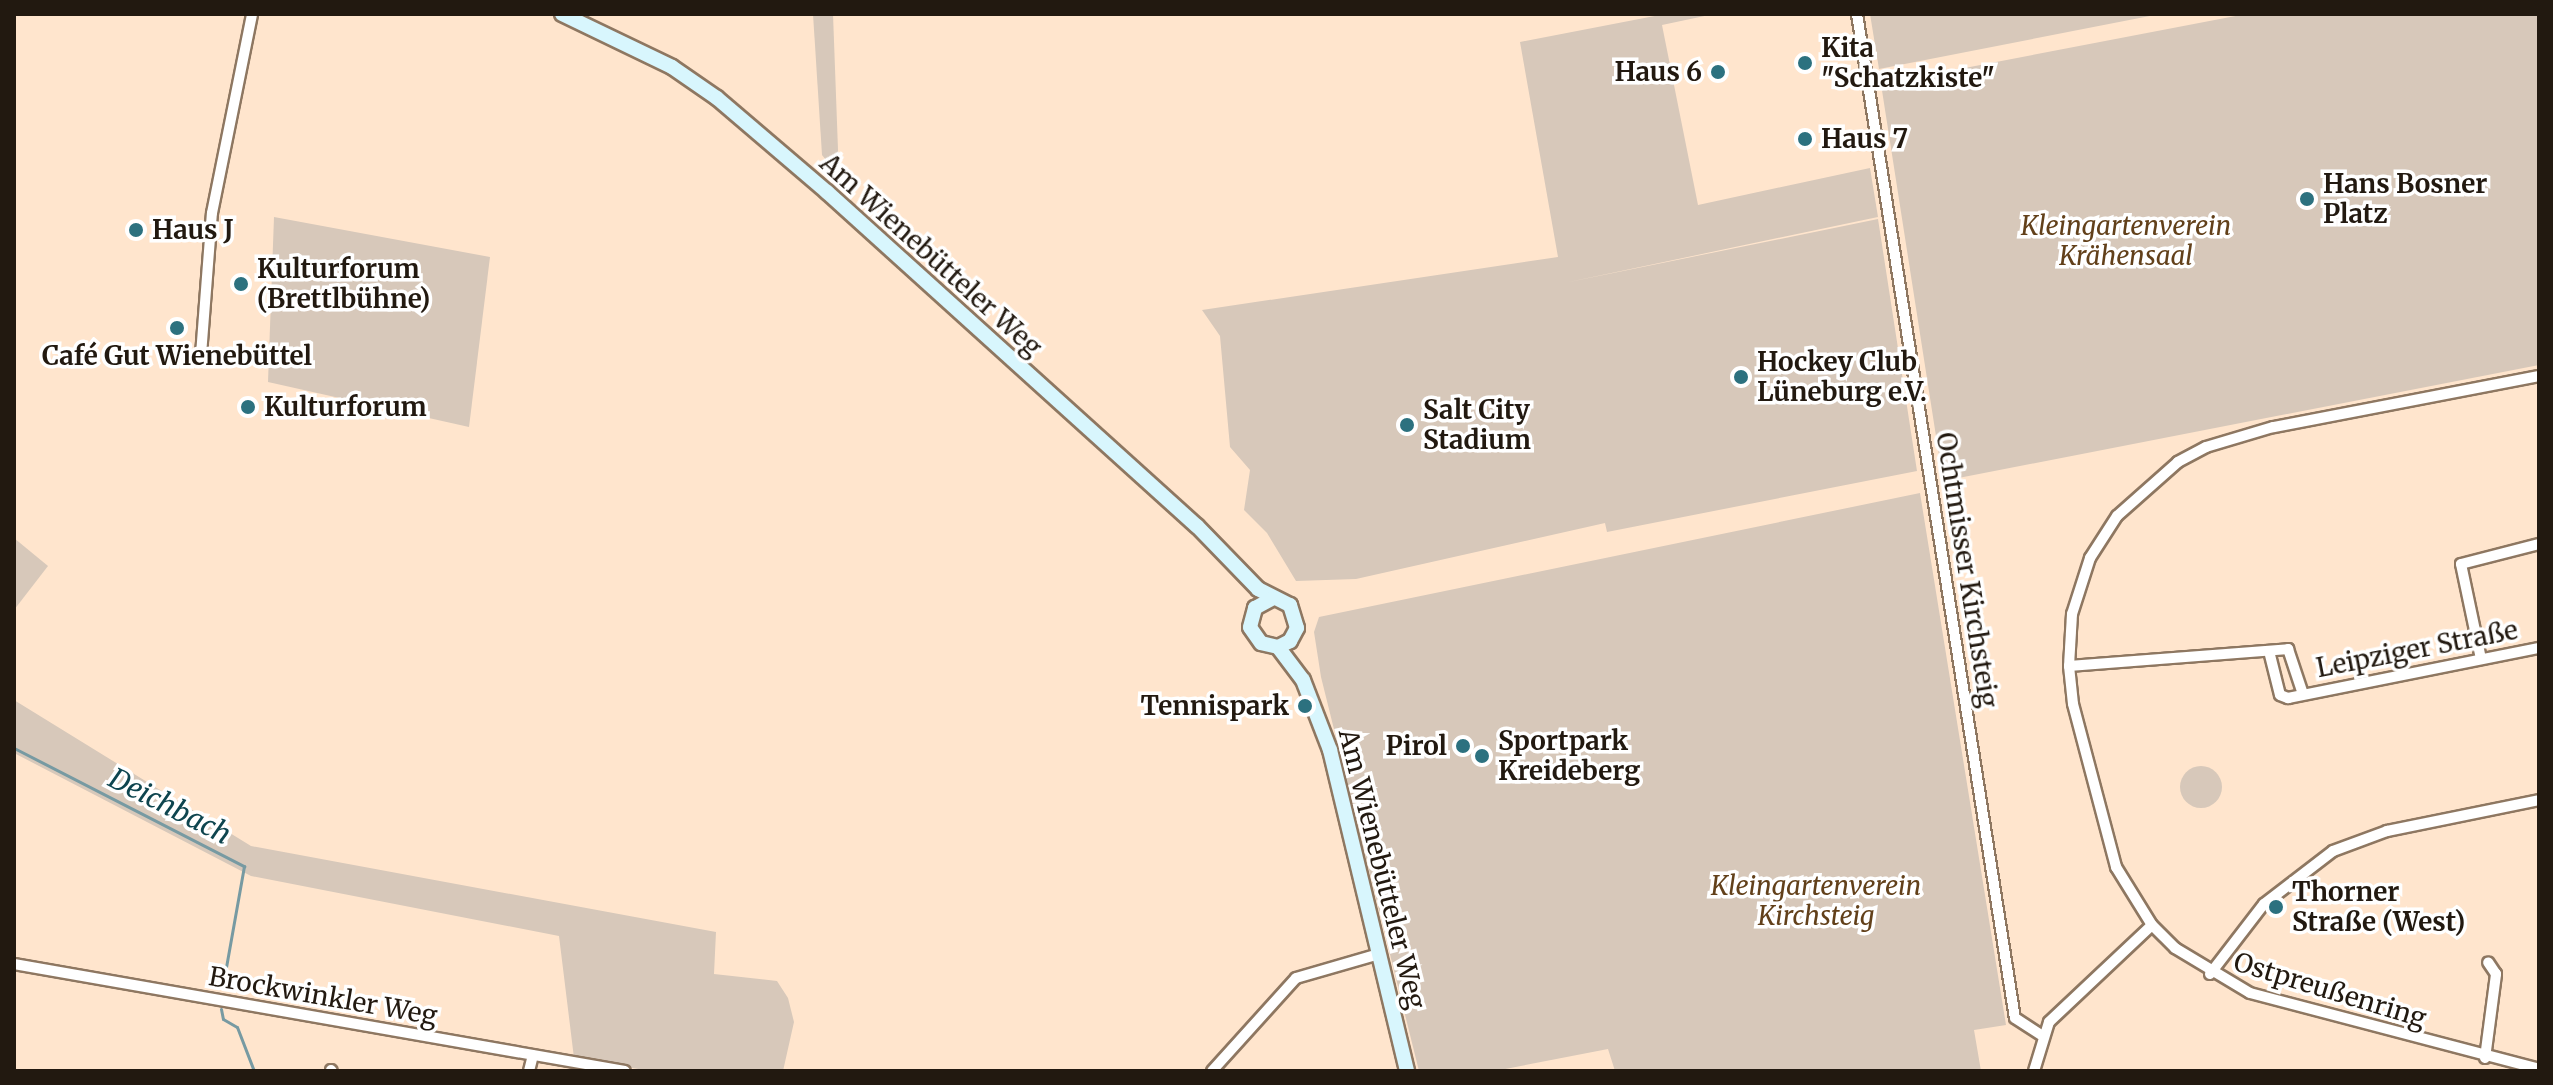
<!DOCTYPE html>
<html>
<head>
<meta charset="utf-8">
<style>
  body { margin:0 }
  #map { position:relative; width:2553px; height:1085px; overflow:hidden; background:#ffe5cd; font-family:Merriweather,serif }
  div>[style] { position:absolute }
  .green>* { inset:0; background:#d7c8ba }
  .round { border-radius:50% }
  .stream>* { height:3px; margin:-1.5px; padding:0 1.5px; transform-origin:1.5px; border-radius:1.5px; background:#779aa2 }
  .roads { filter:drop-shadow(2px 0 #8e7761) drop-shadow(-2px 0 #8e7761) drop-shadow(0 2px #8e7761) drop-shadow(0 -2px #8e7761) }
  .street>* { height:10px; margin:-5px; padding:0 5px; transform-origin:5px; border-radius:5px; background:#fff }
  .secondary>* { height:14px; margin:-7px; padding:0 7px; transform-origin:7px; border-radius:7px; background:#d8f6fd }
  .dots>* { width:22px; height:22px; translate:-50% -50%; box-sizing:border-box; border:4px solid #fff; border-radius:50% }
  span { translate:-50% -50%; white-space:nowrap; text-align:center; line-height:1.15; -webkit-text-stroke:7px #fff; paint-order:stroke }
  .poi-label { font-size:26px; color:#221910; font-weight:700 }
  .left { translate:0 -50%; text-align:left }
  .right { translate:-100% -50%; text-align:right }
  .park-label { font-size:26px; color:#62401a; font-style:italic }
  .street-label { font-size:26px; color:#221910 }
  .water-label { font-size:28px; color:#0e454f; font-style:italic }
  .frame { position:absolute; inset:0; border:16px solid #221910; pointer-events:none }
</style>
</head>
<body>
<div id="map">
  <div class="green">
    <div style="clip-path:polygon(813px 14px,833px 14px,839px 177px,822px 155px)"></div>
    <div style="clip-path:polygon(1665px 14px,1714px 14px,1662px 25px,1698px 205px,1870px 168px,1878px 217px,1564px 283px,1878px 219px,1917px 471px,1607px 532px,1605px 523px,1356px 579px,1296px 581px,1267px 533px,1244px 510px,1250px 470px,1230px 447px,1220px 336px,1202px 310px,1558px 257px,1520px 42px)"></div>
    <div style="clip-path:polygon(1870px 14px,2160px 14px,1879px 69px)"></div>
    <div style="clip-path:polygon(2246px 14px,2539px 14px,2539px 365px,1943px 481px,1881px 84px)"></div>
    <div style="clip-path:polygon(274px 217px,490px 257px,469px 427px,268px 382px)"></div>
    <div style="clip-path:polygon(1920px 493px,2006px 1025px,1974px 1030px,1981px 1071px,1615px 1071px,1608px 1049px,1495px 1071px,1419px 1071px,1321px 677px,1314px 632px,1319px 617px)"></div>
    <div style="clip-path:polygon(14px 538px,48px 566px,14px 610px)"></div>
    <div style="clip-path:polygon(14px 700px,251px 846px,716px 932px,714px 974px,777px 981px,788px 998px,794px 1022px,783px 1071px,650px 1071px,574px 1058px,559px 936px,251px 876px,14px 753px)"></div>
    <div class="round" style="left:2180px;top:766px;width:42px;height:42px"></div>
  </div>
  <div class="stream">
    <div style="left:14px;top:748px;width:259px;rotate:27.2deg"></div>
    <div style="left:244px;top:866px;width:120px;rotate:100.1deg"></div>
    <div style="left:221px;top:1009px;width:10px;rotate:79deg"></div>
    <div style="left:223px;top:1019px;width:16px;rotate:30deg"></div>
    <div style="left:237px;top:1027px;width:47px;rotate:68.9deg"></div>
  </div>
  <div class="roads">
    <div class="street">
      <div style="left:1857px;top:14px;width:1016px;rotate:81.06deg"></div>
      <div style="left:2015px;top:1018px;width:31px;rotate:33deg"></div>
      <div style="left:201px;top:355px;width:142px;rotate:-85.6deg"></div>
      <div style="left:212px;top:213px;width:203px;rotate:-78.6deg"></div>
      <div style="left:2539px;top:376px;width:271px;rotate:169.1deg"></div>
      <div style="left:2273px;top:427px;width:70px;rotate:163.4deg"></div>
      <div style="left:2206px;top:447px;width:32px;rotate:152deg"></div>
      <div style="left:2178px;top:462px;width:81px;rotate:138.5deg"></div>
      <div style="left:2117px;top:516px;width:50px;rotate:122.7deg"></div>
      <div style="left:2090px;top:558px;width:59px;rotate:107.8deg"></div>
      <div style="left:2072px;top:614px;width:52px;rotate:93.3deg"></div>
      <div style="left:2069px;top:666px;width:38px;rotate:84deg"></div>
      <div style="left:2073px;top:704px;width:169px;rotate:75.2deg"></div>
      <div style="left:2116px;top:867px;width:68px;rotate:58.2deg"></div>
      <div style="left:2152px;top:925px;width:33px;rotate:45deg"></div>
      <div style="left:2175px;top:948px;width:87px;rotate:31deg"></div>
      <div style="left:2250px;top:993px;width:299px;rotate:14.7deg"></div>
      <div style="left:2269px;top:651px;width:45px;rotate:76deg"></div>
      <div style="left:2280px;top:695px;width:9px;rotate:21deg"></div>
      <div style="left:2288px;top:698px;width:256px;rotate:-11.3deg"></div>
      <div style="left:2481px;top:659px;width:97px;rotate:-101.9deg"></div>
      <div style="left:2461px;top:564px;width:81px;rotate:-14.4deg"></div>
      <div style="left:2069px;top:666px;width:220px;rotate:-4.4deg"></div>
      <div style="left:2288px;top:649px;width:47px;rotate:71.6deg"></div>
      <div style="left:14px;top:964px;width:620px;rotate:9.93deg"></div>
      <div style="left:2210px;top:974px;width:88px;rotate:-52.4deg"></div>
      <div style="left:2264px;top:904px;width:87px;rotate:-37.5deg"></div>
      <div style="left:2333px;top:851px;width:58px;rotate:-20.3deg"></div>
      <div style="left:2387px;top:831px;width:155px;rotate:-11.5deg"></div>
      <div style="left:2485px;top:1058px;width:85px;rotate:-82.5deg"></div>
      <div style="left:2496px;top:974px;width:14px;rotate:-124deg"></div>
      <div style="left:331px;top:1070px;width:1px;rotate:45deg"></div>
      <div style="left:529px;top:1071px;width:16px;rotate:-76deg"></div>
      <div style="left:1212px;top:1071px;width:125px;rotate:-47.9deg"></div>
      <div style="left:1296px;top:978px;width:86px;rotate:-16.1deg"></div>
      <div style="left:2034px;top:1071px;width:51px;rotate:-73deg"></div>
      <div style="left:2049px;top:1022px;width:141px;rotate:-43.3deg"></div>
    </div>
    <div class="secondary">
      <div style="left:562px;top:14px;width:122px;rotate:25.7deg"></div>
      <div style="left:672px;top:67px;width:55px;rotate:34.6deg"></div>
      <div style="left:717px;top:98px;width:145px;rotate:40.5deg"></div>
      <div style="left:827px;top:192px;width:498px;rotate:42.1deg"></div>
      <div style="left:1197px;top:526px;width:88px;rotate:45.9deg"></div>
      <div style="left:1258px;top:589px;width:36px;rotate:27deg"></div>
      <div style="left:1290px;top:605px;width:24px;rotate:73deg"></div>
      <div style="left:1297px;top:628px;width:15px;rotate:118deg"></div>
      <div style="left:1290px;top:641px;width:13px;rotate:153deg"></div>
      <div style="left:1278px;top:647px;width:17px;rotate:-167deg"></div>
      <div style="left:1261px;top:643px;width:19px;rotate:-125deg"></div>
      <div style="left:1250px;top:627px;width:20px;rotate:-75deg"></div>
      <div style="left:1255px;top:608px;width:18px;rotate:-29deg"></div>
      <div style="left:1278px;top:647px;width:41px;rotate:52.9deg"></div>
      <div style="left:1303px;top:680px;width:75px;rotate:68.9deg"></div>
      <div style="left:1330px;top:750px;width:330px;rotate:76.5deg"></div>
    </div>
  </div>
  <div class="dots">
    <div style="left:1805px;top:63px;background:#2c717f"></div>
    <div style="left:1718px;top:72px;background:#2c717f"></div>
    <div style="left:1805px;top:139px;background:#2c717f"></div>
    <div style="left:2307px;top:199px;background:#2c717f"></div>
    <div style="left:136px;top:230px;background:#2c717f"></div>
    <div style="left:241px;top:284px;background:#2c717f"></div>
    <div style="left:177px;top:328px;background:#2c717f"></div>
    <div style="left:1741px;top:377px;background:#2c717f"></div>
    <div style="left:248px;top:407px;background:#2c717f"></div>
    <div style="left:1407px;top:425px;background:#2c717f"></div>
    <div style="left:1305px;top:706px;background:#2c717f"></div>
    <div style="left:1463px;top:746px;background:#2c717f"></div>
    <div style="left:1482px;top:756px;background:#2c717f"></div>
    <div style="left:2276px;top:907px;background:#2c717f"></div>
  </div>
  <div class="poi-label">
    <span class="left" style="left:1821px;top:63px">Kita<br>"Schatzkiste"</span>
    <span class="right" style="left:1702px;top:72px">Haus 6</span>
    <span class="left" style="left:1821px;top:139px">Haus 7</span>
    <span class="left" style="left:2323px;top:199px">Hans Bosner<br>Platz</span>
    <span class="left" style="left:152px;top:230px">Haus J</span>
    <span class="left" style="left:257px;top:284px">Kulturforum<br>(Brettlbühne)</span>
    <span style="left:177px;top:356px">Café Gut Wienebüttel</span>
    <span class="left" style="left:1757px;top:377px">Hockey Club<br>Lüneburg e.V.</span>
    <span class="left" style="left:264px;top:407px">Kulturforum</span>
    <span class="left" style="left:1423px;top:425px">Salt City<br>Stadium</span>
    <span class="right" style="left:1289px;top:706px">Tennispark</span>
    <span class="left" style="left:1498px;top:756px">Sportpark<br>Kreideberg</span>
    <span class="right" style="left:1447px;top:746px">Pirol</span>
    <span class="left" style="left:2292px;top:907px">Thorner<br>Straße (West)</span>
  </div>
  <div class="park-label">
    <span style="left:2126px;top:241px">Kleingartenverein<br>Krähensaal</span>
    <span style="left:1816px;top:901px">Kleingartenverein<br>Kirchsteig</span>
  </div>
  <div class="street-label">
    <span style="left:931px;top:255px;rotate:42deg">Am Wienebütteler Weg</span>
    <span style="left:1967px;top:570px;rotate:81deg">Ochtmisser Kirchsteig</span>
    <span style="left:2417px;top:649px;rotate:-11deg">Leipziger Straße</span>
    <span style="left:1382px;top:869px;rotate:76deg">Am Wienebütteler Weg</span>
    <span style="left:2330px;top:990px;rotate:17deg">Ostpreußenring</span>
    <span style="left:323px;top:996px;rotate:10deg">Brockwinkler Weg</span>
  </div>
  <div class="water-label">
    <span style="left:170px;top:806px;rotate:27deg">Deichbach</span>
  </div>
  <div class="frame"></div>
</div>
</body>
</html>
